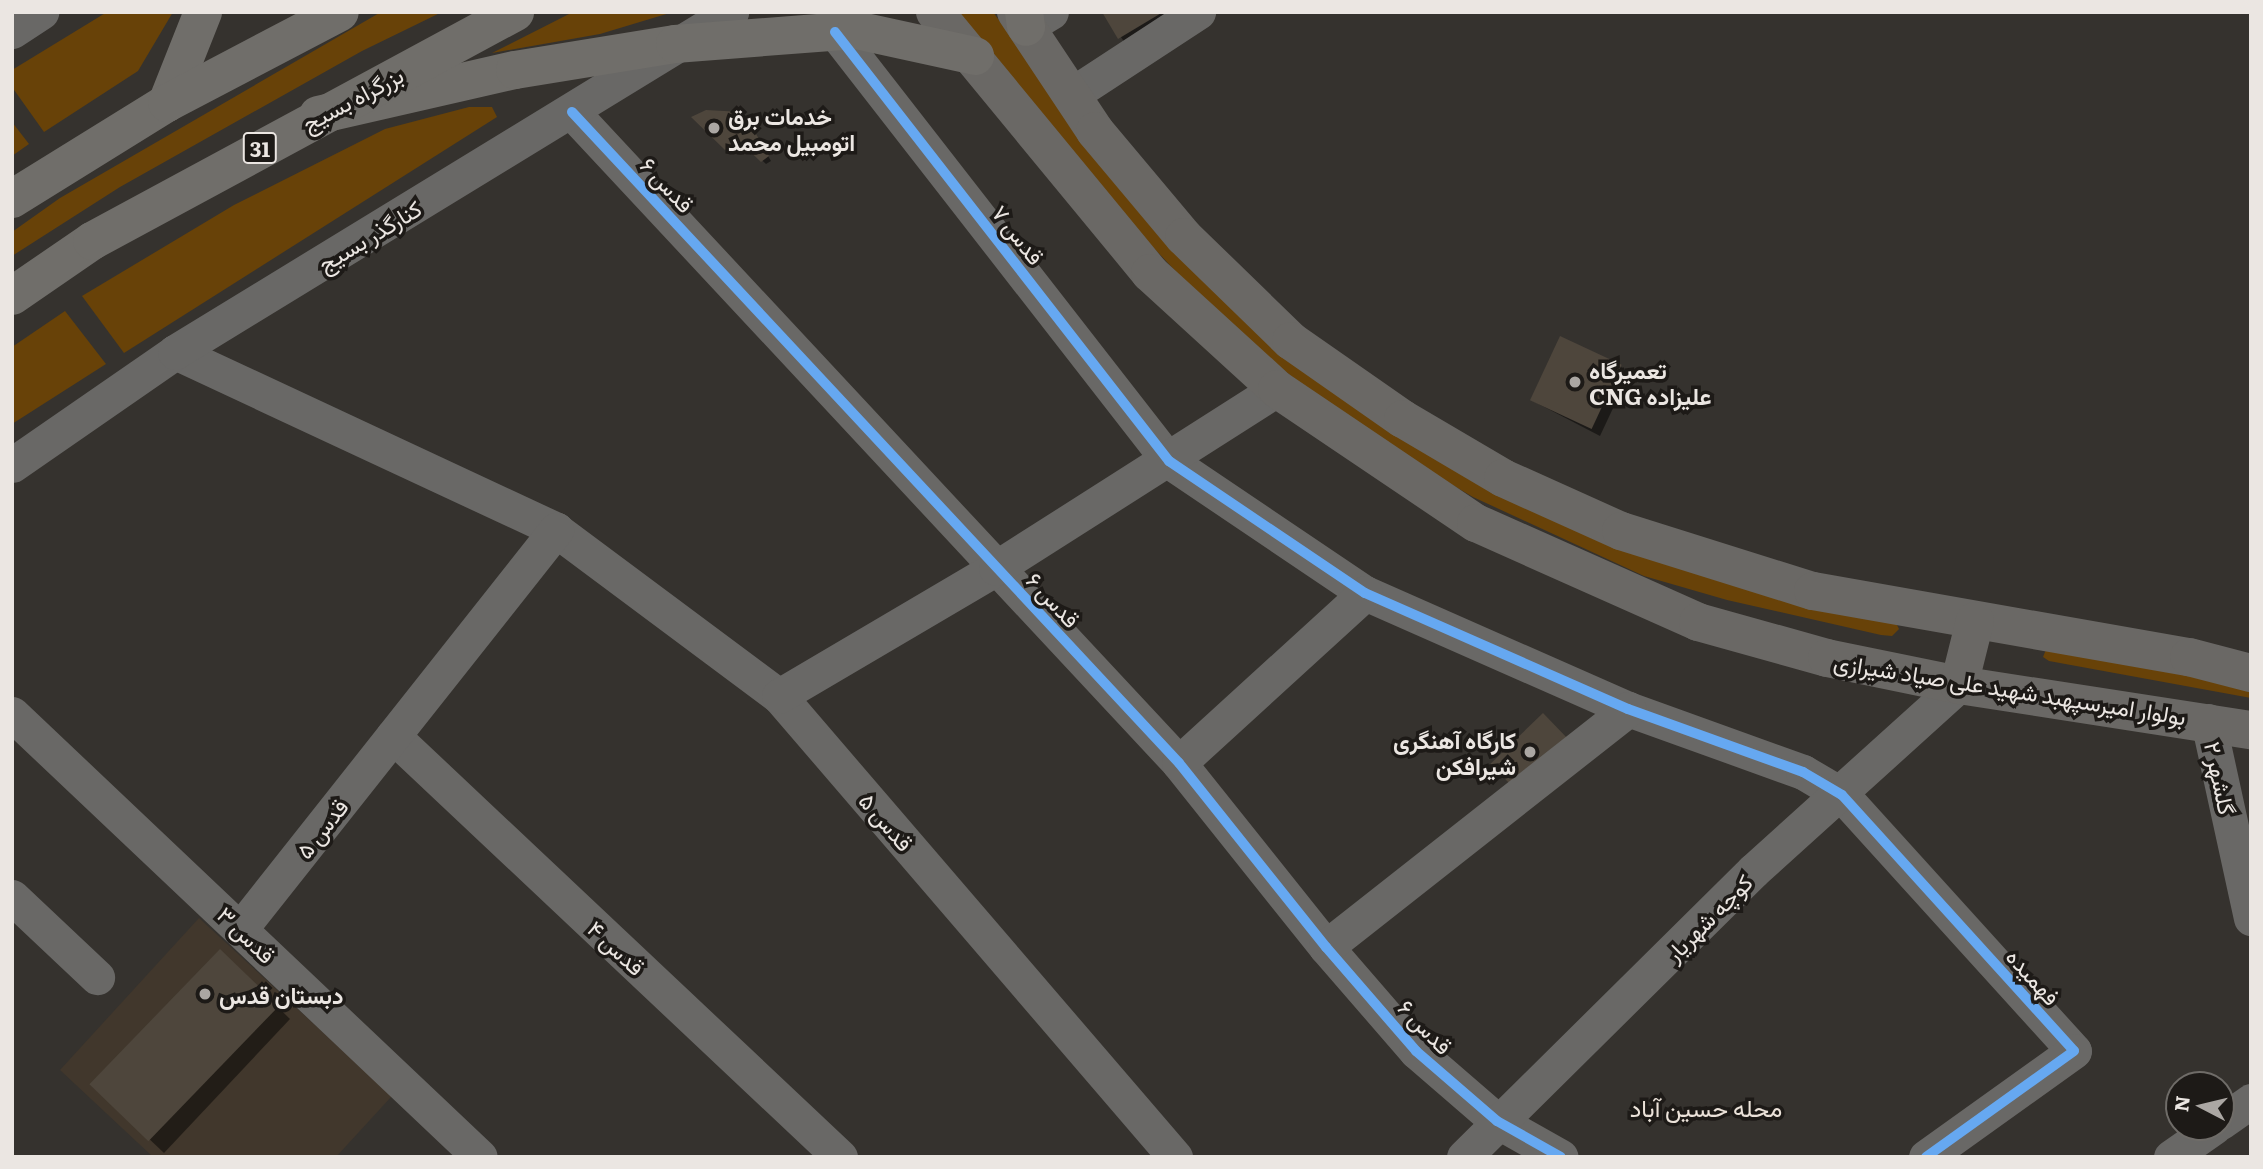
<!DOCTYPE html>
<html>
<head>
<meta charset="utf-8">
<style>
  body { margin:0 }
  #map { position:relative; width:2263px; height:1169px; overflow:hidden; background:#35322e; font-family:Literata,Vazirmatn,serif }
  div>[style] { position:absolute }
  .built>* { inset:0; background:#41372c }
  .green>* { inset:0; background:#684208 }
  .shadow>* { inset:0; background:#0007 }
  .building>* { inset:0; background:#4e463c; transform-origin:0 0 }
  .minor>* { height:35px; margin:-17.5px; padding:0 17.5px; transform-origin:17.5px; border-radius:17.5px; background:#696866 }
  .major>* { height:38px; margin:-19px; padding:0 19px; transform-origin:19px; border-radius:19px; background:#6a6865 }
  .highway>* { height:38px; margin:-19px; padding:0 19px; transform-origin:19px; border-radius:19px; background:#706e6a }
  .cycleway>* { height:10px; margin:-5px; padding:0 5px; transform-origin:5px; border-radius:5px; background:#66a8f1 }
  .dots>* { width:19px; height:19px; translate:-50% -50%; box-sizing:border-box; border:4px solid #1d1a17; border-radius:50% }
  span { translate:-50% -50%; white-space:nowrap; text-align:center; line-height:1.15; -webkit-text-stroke:7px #1d1a17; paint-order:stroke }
  .shield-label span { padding:2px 5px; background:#1d1a17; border:2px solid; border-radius:5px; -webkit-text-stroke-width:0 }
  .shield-label { font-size:21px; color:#ebe6e2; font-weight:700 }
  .street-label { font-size:23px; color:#ebe6e2 }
  .poi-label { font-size:23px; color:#ebe6e2; font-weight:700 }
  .left { translate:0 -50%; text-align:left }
  .right { translate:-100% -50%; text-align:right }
  .neighbourhood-label { font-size:24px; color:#ebe2d9 }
  .frame { position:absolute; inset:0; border:14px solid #ebe6e2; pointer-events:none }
  .north { position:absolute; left:2165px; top:1071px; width:70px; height:70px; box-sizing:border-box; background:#1d1a17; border:2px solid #6f6c68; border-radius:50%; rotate:277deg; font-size:19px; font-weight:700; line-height:28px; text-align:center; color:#ebe6e2 }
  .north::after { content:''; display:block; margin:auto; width:24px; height:32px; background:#aba7a3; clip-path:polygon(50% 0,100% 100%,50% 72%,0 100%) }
</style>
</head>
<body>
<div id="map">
  <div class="built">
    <div style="clip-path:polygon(199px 918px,392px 1096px,336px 1157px,153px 1157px,60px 1070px)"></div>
  </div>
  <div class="green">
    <div style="clip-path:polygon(107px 12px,173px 12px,138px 71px,44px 132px,12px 87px,12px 70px)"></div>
    <div style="clip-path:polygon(381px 12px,442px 12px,362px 51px,120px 187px,12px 256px,12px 232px,60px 198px)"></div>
    <div style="clip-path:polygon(573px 12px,673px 12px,600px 34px,492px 53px)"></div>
    <div style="clip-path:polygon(954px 12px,993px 12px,1133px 205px,1449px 466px,1895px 621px,1899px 629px,1892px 636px,1881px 635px,1727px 600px,1644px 576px,1473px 497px,1358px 430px,1221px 319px,1149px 243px)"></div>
    <div style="clip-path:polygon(469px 107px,492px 107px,497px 117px,124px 353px,82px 296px,234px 205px,385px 129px)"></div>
    <div style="clip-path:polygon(12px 122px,29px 144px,12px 156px)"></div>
    <div style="clip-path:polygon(65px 311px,106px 364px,12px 424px,12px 347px)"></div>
    <div style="clip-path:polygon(2047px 647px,2251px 684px,2251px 698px,2049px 661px,2043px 657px)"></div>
  </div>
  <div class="shadow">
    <div style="clip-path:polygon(1104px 12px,1184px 12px,1127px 46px)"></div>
    <div style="clip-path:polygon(694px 118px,746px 118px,771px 161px,766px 164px,742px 141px,729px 152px)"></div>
    <div style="clip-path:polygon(1620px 366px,1629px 374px,1600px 436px,1531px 400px)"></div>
    <div style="clip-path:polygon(220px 951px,290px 1019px,164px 1153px,106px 1098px)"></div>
  </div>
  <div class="building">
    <div style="clip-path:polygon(1102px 12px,1163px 12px,1118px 39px)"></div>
    <div style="clip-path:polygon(706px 110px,743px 112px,769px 156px,761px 162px,737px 139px,725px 150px,691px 117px)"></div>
    <div style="left:1560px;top:336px;width:68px;height:71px;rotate:25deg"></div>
    <div style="left:1543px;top:713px;width:42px;height:73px;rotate:46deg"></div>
    <div style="left:220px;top:949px;width:82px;height:188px;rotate:44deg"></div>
  </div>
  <div class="minor">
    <div style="left:1026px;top:27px;width:29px;rotate:-31deg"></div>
    <div style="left:12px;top:31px;width:35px;rotate:-33deg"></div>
    <div style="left:835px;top:32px;width:544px;rotate:52.1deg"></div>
    <div style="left:1169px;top:461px;width:236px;rotate:34deg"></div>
    <div style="left:1365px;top:593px;width:287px;rotate:23.8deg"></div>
    <div style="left:1628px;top:709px;width:186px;rotate:19.8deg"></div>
    <div style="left:1803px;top:772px;width:45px;rotate:30.5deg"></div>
    <div style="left:1842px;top:795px;width:345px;rotate:47.8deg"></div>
    <div style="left:2074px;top:1051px;width:182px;rotate:144.4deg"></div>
    <div style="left:1071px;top:95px;width:152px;rotate:-33.2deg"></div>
    <div style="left:572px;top:112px;width:890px;rotate:47deg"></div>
    <div style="left:1179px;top:763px;width:236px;rotate:51.4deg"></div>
    <div style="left:1326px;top:947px;width:138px;rotate:49.1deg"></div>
    <div style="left:1416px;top:1051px;width:107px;rotate:40.8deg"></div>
    <div style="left:1497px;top:1121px;width:73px;rotate:29.4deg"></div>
    <div style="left:175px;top:352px;width:421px;rotate:25deg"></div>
    <div style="left:556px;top:530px;width:278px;rotate:36.7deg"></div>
    <div style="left:779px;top:696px;width:608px;rotate:49.34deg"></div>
    <div style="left:12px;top:465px;width:198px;rotate:-34.7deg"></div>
    <div style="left:175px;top:352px;width:652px;rotate:-31.45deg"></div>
    <div style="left:779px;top:696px;width:252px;rotate:-30.5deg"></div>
    <div style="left:996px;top:568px;width:333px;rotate:-32.5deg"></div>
    <div style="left:12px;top:714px;width:644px;rotate:43.43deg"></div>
    <div style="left:2208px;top:721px;width:202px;rotate:77.7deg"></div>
    <div style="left:393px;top:736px;width:614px;rotate:43.28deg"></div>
    <div style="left:1179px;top:763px;width:252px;rotate:-42.4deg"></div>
    <div style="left:12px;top:897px;width:117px;rotate:43.3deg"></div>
    <div style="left:241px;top:928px;width:508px;rotate:-51.64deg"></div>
    <div style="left:1326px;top:947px;width:385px;rotate:-38.2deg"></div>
    <div style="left:2221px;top:1122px;width:37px;rotate:-35deg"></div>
    <div style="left:1464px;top:1157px;width:407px;rotate:-44.7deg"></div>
    <div style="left:1753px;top:871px;width:278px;rotate:-42.1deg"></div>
    <div style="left:2171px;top:1157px;width:52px;rotate:-34.9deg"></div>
  </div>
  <div class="major">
    <div style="left:935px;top:12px;width:338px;rotate:50.5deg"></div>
    <div style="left:1150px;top:273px;width:172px;rotate:42.4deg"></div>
    <div style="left:1277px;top:389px;width:240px;rotate:34deg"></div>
    <div style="left:1476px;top:523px;width:243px;rotate:24deg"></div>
    <div style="left:1698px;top:622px;width:134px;rotate:15.6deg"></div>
    <div style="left:1827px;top:658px;width:135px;rotate:11.6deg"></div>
    <div style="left:1959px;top:685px;width:295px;rotate:8.8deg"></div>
    <div style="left:1016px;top:12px;width:143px;rotate:56.4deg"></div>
    <div style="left:1095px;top:131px;width:138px;rotate:50deg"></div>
    <div style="left:1184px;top:237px;width:149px;rotate:44.2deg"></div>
    <div style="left:1291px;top:341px;width:136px;rotate:34.9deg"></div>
    <div style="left:1403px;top:419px;width:116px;rotate:30.5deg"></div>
    <div style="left:1503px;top:478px;width:129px;rotate:24.2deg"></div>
    <div style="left:1621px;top:531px;width:201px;rotate:17.4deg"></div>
    <div style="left:1813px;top:591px;width:382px;rotate:10deg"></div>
    <div style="left:2189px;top:657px;width:64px;rotate:14.5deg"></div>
    <div style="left:1959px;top:685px;width:66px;rotate:-76deg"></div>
  </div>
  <div class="highway">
    <div style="left:1024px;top:12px;width:15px;rotate:82deg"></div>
    <div style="left:167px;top:103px;width:98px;rotate:-68.4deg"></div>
    <div style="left:318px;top:115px;width:202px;rotate:-12.9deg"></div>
    <div style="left:515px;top:70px;width:162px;rotate:-9.2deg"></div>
    <div style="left:675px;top:44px;width:182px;rotate:-4.4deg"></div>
    <div style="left:856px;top:30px;width:122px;rotate:12.3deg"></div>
    <div style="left:12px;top:199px;width:182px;rotate:-31.8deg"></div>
    <div style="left:167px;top:103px;width:195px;rotate:-27.7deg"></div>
    <div style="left:12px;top:296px;width:97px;rotate:-34.5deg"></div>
    <div style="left:92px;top:241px;width:481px;rotate:-28.4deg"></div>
  </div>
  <div class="cycleway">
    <div style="left:835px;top:32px;width:544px;rotate:52.1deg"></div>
    <div style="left:1169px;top:461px;width:236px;rotate:34deg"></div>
    <div style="left:1365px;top:593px;width:287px;rotate:23.8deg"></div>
    <div style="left:1628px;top:709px;width:186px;rotate:19.8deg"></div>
    <div style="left:1803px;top:772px;width:45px;rotate:30.5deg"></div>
    <div style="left:1842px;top:795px;width:345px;rotate:47.8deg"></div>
    <div style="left:2074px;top:1051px;width:182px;rotate:144.4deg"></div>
    <div style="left:572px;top:112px;width:890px;rotate:47deg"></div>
    <div style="left:1179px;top:763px;width:236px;rotate:51.4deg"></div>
    <div style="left:1326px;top:947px;width:138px;rotate:49.1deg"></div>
    <div style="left:1416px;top:1051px;width:107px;rotate:40.8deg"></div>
    <div style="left:1497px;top:1121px;width:73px;rotate:29.4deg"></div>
  </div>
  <div class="dots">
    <div style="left:714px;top:128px;background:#aba7a3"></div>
    <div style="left:1575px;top:382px;background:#aba7a3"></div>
    <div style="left:1530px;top:752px;background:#aba7a3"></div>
    <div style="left:205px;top:994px;background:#aba7a3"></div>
  </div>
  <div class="shield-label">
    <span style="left:260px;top:148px">31</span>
  </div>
  <div class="street-label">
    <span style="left:352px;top:98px;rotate:-28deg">بزرگراه بسیج</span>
    <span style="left:668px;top:184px;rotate:47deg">قدس ۶</span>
    <span style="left:1019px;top:234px;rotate:52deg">قدس ۷</span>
    <span style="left:369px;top:235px;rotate:-31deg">کنارگذر بسیج</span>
    <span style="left:1054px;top:599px;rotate:47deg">قدس ۶</span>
    <span style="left:2010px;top:688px;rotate:9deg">بولوار امیرسپهبد شهید علی صیاد شیرازی</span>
    <span style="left:2221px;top:778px;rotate:78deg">گلشهر ۲</span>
    <span style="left:887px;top:821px;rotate:49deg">قدس ۵</span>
    <span style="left:321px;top:828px;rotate:-52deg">قدس ۵</span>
    <span style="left:1708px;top:917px;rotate:-45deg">کوچه شهریار</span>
    <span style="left:247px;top:934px;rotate:44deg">قدس ۳</span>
    <span style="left:617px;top:947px;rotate:43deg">قدس ۴</span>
    <span style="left:2034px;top:976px;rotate:48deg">فهمیده</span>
    <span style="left:1426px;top:1026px;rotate:46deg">قدس ۶</span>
  </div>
  <div class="poi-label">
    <span class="left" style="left:728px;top:128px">خدمات برق<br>اتومبیل محمد</span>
    <span class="left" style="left:1589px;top:382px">تعمیرگاه<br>CNG علیزاده</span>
    <span class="right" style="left:1516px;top:752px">کارگاه آهنگری<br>شیرافکن</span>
    <span class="left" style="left:219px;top:994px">دبستان قدس</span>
  </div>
  <div class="neighbourhood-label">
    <span style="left:1706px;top:1107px">محله حسین آباد</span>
  </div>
  <div class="frame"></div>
  <div class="north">N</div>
</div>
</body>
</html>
